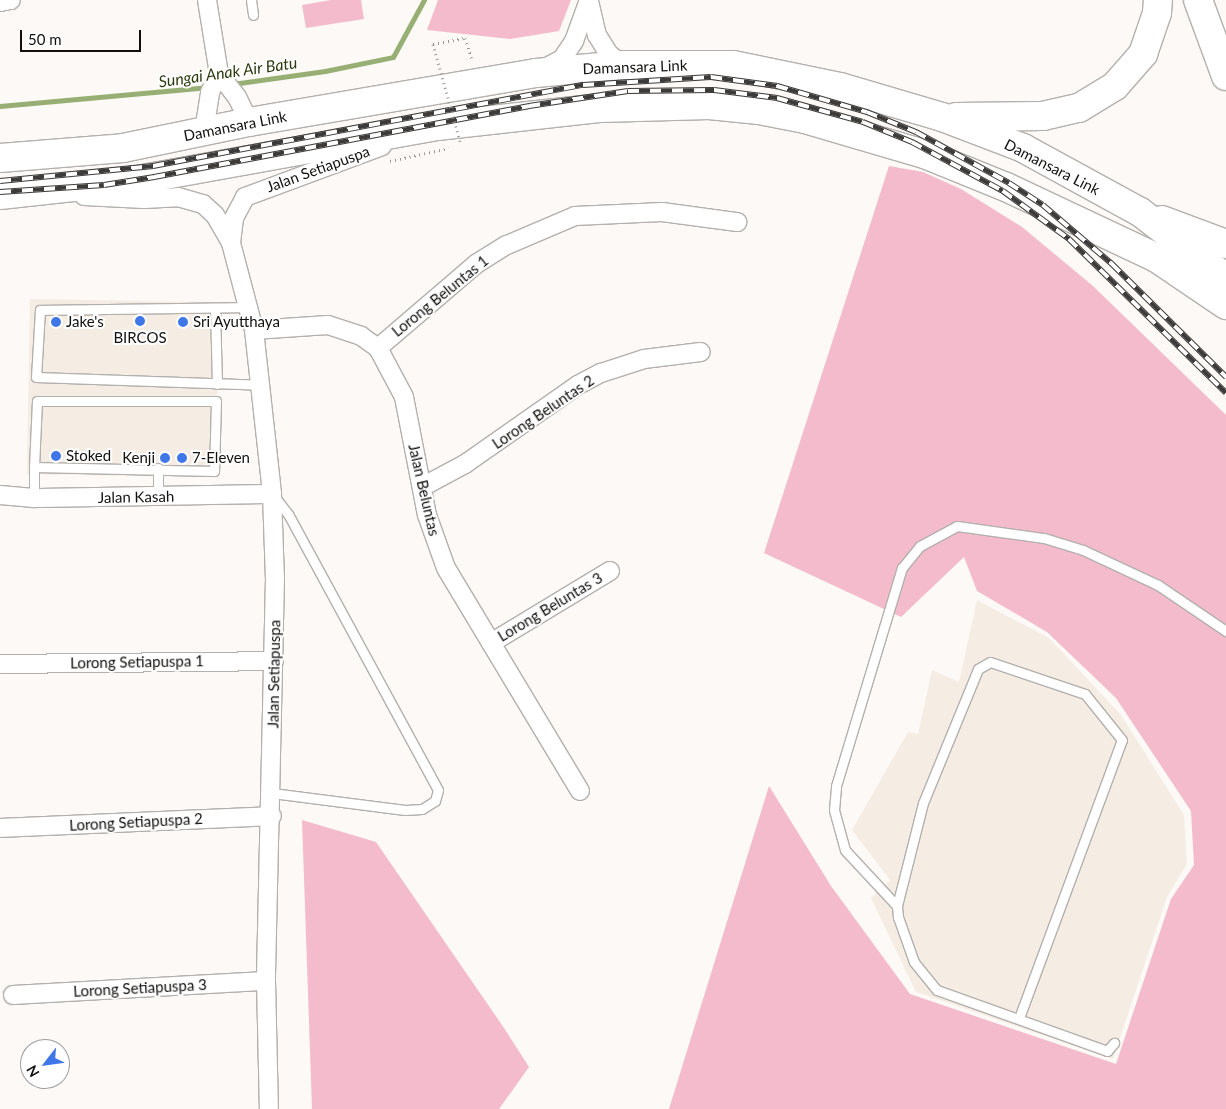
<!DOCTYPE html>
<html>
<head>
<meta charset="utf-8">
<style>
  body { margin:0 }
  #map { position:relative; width:1226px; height:1109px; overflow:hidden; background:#fcf9f6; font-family:Lato,sans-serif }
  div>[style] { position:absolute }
  .built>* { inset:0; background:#f5ece4; transform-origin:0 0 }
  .green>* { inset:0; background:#f3bbcc }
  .stream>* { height:5px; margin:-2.5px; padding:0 2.5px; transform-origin:2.5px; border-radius:2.5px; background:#97af74 }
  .path>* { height:3px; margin-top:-1.5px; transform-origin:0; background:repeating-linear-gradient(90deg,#999795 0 1px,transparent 0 5px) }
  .roads { filter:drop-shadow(1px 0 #b3b0ad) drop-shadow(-1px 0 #b3b0ad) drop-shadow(0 1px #b3b0ad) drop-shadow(0 -1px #b3b0ad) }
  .lane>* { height:9px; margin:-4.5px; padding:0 4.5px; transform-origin:4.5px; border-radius:4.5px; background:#fff }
  .street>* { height:18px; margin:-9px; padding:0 9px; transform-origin:9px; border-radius:9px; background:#fff }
  .highway>* { height:28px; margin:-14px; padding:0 14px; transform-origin:14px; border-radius:14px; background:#fff }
  .rail>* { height:5.5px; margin-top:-2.75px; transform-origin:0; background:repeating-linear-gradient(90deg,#fff 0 11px,#3c3b39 0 22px); box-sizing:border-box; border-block:1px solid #3c3b39 }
  .path-bridge>* { height:3px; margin-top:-1.5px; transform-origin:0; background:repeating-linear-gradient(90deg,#999795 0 1px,transparent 0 5px) }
  .dots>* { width:14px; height:14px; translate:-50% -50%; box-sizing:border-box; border:2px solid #fff; border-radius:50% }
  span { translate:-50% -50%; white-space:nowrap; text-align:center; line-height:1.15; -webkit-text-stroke:4px #fff; paint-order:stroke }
  .street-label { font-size:15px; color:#11100f }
  .poi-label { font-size:15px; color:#11100f }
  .left { translate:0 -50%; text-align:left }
  .right { translate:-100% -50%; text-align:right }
  .water-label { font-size:16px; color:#2c3b0f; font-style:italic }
  .north { position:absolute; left:20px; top:1039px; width:50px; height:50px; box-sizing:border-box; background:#fff; border:1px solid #a09f9f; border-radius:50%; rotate:240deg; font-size:14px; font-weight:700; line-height:20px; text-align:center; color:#11100f }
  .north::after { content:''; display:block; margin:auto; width:18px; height:22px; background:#4077e8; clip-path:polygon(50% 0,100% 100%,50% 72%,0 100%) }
  .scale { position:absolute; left:20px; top:30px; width:121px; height:22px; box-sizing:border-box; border:2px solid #11100f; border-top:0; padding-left:6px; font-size:15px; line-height:18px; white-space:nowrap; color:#11100f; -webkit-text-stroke:4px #fff; paint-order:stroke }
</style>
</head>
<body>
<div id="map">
  <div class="built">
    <div style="left:30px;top:299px;width:189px;height:175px;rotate:1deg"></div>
    <div style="clip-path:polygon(977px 600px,1049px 638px,1121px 715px,1184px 815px,1187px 864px,1167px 897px,1113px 1059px,916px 992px,871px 898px,890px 880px,852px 830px,908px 732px,918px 734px,932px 670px,959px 682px)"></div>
  </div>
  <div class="green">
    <div style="clip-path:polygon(331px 0,361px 0,364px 19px,306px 28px,302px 5px)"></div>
    <div style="clip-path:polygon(438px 0,571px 0,559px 31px,510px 39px,427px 30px)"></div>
    <div style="clip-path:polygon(889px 166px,923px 172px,961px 189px,1022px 227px,1093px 286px,1226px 415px,1226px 1109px,669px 1109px,769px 786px,831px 886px,910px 994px,1116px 1064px,1171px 899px,1194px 865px,1191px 811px,1116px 698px,1047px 632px,977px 591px,964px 557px,901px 617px,764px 553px)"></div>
    <div style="clip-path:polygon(302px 820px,376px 842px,504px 1028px,529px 1067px,499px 1109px,312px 1109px)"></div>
  </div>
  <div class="stream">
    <div style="left:232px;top:84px;width:94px;rotate:-8deg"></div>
    <div style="left:325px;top:71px;width:69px;rotate:-11.6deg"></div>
    <div style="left:393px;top:57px;width:65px;rotate:-61.5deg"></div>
    <div style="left:0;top:106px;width:210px;rotate:-5.2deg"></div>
  </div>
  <div class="path">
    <div style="left:433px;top:44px;width:33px;rotate:-11deg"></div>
    <div style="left:465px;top:38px;width:22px;rotate:72deg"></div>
    <div style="left:390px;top:161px;width:60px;rotate:-12.4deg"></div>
  </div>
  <div class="roads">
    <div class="lane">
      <div style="left:251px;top:0;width:15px;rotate:82deg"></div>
      <div style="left:248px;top:307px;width:208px;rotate:179.2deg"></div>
      <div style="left:40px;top:310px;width:67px;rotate:93.4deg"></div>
      <div style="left:36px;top:377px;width:225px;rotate:2deg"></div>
      <div style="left:215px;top:308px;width:76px;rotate:88.5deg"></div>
      <div style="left:37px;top:401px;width:179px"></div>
      <div style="left:216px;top:401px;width:70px;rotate:91.6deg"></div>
      <div style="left:214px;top:471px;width:180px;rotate:-178.7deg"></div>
      <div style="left:34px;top:467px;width:66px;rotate:-87.4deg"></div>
      <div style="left:158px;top:496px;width:28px;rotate:-90deg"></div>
      <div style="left:34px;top:498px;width:31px;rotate:-90deg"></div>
      <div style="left:272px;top:793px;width:134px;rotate:7.3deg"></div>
      <div style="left:405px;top:810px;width:17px;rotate:-3deg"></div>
      <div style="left:422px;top:809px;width:15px;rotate:-32deg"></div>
      <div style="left:435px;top:801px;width:11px;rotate:-75deg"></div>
      <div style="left:438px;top:790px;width:314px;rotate:-118.5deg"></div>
      <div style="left:288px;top:514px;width:23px;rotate:-128deg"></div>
      <div style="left:897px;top:906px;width:76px;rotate:-132.9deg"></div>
      <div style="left:845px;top:850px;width:41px;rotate:-105.4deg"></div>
      <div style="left:834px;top:810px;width:24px;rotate:-85deg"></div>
      <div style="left:836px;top:786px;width:228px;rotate:-73.2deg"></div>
      <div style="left:902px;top:568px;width:28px;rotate:-51deg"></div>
      <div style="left:920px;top:546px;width:42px;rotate:-28.4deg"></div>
      <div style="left:957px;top:526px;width:88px;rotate:7.9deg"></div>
      <div style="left:1044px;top:538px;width:41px;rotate:17.1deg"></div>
      <div style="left:1083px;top:550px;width:83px;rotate:25deg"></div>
      <div style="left:1158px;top:585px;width:82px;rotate:34.1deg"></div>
      <div style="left:1019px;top:1018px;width:296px;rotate:-69.7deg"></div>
      <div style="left:1122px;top:740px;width:59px;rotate:-128.8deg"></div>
      <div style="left:1085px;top:694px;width:100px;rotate:-161.4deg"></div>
      <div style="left:990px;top:662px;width:14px;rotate:150deg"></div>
      <div style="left:978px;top:669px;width:145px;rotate:112.3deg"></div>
      <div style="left:923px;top:803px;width:106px;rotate:104.2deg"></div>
      <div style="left:897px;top:906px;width:11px;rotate:85deg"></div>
      <div style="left:898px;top:917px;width:48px;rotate:70.4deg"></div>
      <div style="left:914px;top:962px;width:36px;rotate:51deg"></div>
      <div style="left:937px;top:990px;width:181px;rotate:19.7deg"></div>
      <div style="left:1107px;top:1051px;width:11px;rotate:-49deg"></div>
    </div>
    <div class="street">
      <div style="left:207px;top:0;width:75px;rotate:80.8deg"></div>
      <div style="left:219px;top:74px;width:29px;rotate:52deg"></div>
      <div style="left:237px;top:97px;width:28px;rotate:64deg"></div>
      <div style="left:589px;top:1px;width:35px;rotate:77deg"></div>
      <div style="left:597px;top:35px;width:22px;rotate:58deg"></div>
      <div style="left:609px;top:54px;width:17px;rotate:40deg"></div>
      <div style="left:0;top:2px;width:11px;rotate:-10deg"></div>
      <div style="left:545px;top:68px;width:19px;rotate:-28deg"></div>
      <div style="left:562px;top:59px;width:22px;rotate:-56deg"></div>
      <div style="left:574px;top:41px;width:44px;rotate:-69.9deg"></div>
      <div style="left:204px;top:131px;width:39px;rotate:-81deg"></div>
      <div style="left:210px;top:92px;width:20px;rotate:-63deg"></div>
      <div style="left:84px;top:196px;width:60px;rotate:2.9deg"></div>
      <div style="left:144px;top:199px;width:34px;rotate:-3deg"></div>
      <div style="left:178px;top:197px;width:26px;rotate:16deg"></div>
      <div style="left:203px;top:204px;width:16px;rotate:43deg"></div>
      <div style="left:215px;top:215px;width:32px;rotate:60deg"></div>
      <div style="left:231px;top:243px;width:90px;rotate:75.2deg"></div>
      <div style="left:254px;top:330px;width:165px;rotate:83.7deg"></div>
      <div style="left:272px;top:494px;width:84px;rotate:88deg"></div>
      <div style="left:275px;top:578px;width:403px;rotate:91.3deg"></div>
      <div style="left:266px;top:981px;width:128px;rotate:88.7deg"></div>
      <div style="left:231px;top:243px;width:25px;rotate:-83deg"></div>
      <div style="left:234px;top:218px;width:24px;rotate:-62deg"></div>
      <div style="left:245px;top:197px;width:146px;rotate:-20.4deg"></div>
      <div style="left:254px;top:330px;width:74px;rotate:-3.9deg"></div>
      <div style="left:328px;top:325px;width:35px;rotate:18deg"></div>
      <div style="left:361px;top:336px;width:21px;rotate:35deg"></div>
      <div style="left:378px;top:348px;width:55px;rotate:62deg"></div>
      <div style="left:404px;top:397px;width:120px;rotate:79deg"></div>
      <div style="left:427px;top:515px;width:56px;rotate:70.3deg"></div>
      <div style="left:446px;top:568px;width:260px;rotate:59deg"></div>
      <div style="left:378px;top:348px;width:129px;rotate:-40.6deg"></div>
      <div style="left:476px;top:264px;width:36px;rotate:-32deg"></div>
      <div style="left:507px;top:245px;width:74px;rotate:-23.1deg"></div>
      <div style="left:575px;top:216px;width:87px;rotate:-2.6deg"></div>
      <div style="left:662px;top:212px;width:76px;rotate:7.6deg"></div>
      <div style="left:422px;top:487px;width:49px;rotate:-28.1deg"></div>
      <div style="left:465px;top:464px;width:138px;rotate:-35deg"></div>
      <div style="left:578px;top:385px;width:26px;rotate:-28deg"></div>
      <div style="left:601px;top:373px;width:45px;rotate:-18deg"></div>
      <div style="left:644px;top:359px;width:57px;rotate:-7deg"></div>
      <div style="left:0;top:495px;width:34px;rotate:5deg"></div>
      <div style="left:34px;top:498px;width:238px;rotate:-1deg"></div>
      <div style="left:491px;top:643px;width:139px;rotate:-31.2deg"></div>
      <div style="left:0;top:664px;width:274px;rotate:-0.6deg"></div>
      <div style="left:0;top:828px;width:272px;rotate:-2.5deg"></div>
      <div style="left:13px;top:995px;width:253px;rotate:-3.2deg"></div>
    </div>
    <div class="highway">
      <div style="left:1198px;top:0;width:81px;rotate:69.8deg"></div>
      <div style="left:956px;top:117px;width:87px;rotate:-0.7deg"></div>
      <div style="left:1043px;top:116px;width:37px;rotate:-13deg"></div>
      <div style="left:1079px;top:108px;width:42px;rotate:-31.4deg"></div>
      <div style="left:1115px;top:86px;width:43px;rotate:-48.8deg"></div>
      <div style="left:1143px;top:54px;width:43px;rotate:-71.1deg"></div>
      <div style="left:1157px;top:13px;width:13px;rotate:-86deg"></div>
      <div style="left:0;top:158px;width:123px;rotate:-4.6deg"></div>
      <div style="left:123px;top:148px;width:129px;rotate:-11.7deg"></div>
      <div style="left:249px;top:122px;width:291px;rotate:-9.7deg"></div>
      <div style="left:536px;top:73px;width:86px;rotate:-5.3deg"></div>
      <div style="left:622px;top:65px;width:111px"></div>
      <div style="left:733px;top:65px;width:109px;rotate:11.6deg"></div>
      <div style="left:840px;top:87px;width:106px;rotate:16.4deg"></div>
      <div style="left:942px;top:117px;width:87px;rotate:20.9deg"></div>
      <div style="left:1023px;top:148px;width:133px;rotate:28.7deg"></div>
      <div style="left:1140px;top:212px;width:108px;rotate:37.5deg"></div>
      <div style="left:0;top:195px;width:138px;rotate:-6.2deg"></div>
      <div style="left:137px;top:180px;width:305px;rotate:-10.2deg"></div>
      <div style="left:437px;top:126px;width:165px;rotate:-6.3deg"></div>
      <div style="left:601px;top:108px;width:108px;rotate:-1.6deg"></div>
      <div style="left:709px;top:105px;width:50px;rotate:5.7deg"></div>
      <div style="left:759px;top:110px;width:47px;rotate:11.1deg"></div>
      <div style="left:805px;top:119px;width:127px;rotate:16.4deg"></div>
      <div style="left:927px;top:155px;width:85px;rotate:22.1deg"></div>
      <div style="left:1006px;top:187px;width:165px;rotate:25.2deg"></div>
      <div style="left:1155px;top:257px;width:86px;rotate:34.1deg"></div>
      <div style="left:1162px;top:220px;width:68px;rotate:20.6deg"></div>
    </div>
  </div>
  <div class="rail">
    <div style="left:0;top:181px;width:154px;rotate:-5.6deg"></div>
    <div style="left:153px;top:166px;width:438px;rotate:-10.7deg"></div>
    <div style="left:583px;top:85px;width:128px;rotate:-3.6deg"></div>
    <div style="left:711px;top:77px;width:67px;rotate:7.8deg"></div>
    <div style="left:777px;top:86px;width:94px;rotate:16.1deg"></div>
    <div style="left:867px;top:112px;width:53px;rotate:22.2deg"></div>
    <div style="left:916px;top:132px;width:106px;rotate:28.7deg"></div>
    <div style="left:1009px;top:183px;width:40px;rotate:32.9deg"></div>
    <div style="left:1043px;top:205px;width:91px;rotate:40.5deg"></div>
    <div style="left:1112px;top:264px;width:161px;rotate:44.7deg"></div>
    <div style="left:0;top:192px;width:104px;rotate:-3.9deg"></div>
    <div style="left:104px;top:185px;width:51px;rotate:-9.1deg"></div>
    <div style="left:154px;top:177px;width:382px;rotate:-10.7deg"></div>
    <div style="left:529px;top:106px;width:100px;rotate:-8.6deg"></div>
    <div style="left:628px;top:91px;width:86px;rotate:-0.7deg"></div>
    <div style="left:714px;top:90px;width:64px;rotate:7.2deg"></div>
    <div style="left:777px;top:98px;width:89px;rotate:15.6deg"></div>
    <div style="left:863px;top:122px;width:53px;rotate:22.2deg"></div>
    <div style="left:912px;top:142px;width:103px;rotate:28.3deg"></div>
    <div style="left:1003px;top:191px;width:82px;rotate:36deg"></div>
    <div style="left:1069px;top:239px;width:220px;rotate:44.4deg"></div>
  </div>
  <div class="path-bridge">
    <div style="left:433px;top:44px;width:105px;rotate:74.5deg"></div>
  </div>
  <div class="dots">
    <div style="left:140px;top:321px;background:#4077e8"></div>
    <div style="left:56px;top:322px;background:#4077e8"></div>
    <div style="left:183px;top:322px;background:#4077e8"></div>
    <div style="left:56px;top:456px;background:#4077e8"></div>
    <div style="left:165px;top:458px;background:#4077e8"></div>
    <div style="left:182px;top:458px;background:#4077e8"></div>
  </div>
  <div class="street-label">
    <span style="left:635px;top:67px;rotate:-2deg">Damansara Link</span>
    <span style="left:235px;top:126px;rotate:-11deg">Damansara Link</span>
    <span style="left:1052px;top:167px;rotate:27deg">Damansara Link</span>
    <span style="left:318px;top:169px;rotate:-20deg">Jalan Setiapuspa</span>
    <span style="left:440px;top:296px;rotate:-39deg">Lorong Beluntas 1</span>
    <span style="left:543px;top:412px;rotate:-34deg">Lorong Beluntas 2</span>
    <span style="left:424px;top:490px;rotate:77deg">Jalan Beluntas</span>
    <span style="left:136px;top:497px;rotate:-1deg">Jalan Kasah</span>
    <span style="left:550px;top:607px;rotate:-31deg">Lorong Beluntas 3</span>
    <span style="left:137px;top:662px;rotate:-1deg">Lorong Setiapuspa 1</span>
    <span style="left:274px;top:674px;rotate:-89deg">Jalan Setiapuspa</span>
    <span style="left:136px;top:822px;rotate:-3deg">Lorong Setiapuspa 2</span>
    <span style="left:140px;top:988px;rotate:-3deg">Lorong Setiapuspa 3</span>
  </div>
  <div class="poi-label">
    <span class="left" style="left:66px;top:322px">Jake's</span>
    <span class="left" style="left:193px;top:322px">Sri Ayutthaya</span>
    <span style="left:140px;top:338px">BIRCOS</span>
    <span class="left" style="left:66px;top:456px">Stoked</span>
    <span class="right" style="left:155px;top:458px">Kenji</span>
    <span class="left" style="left:192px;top:458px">7-Eleven</span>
  </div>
  <div class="water-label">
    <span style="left:228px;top:72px;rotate:-8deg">Sungai Anak Air Batu</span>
  </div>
  <div class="north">N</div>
  <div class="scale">50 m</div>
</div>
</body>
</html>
